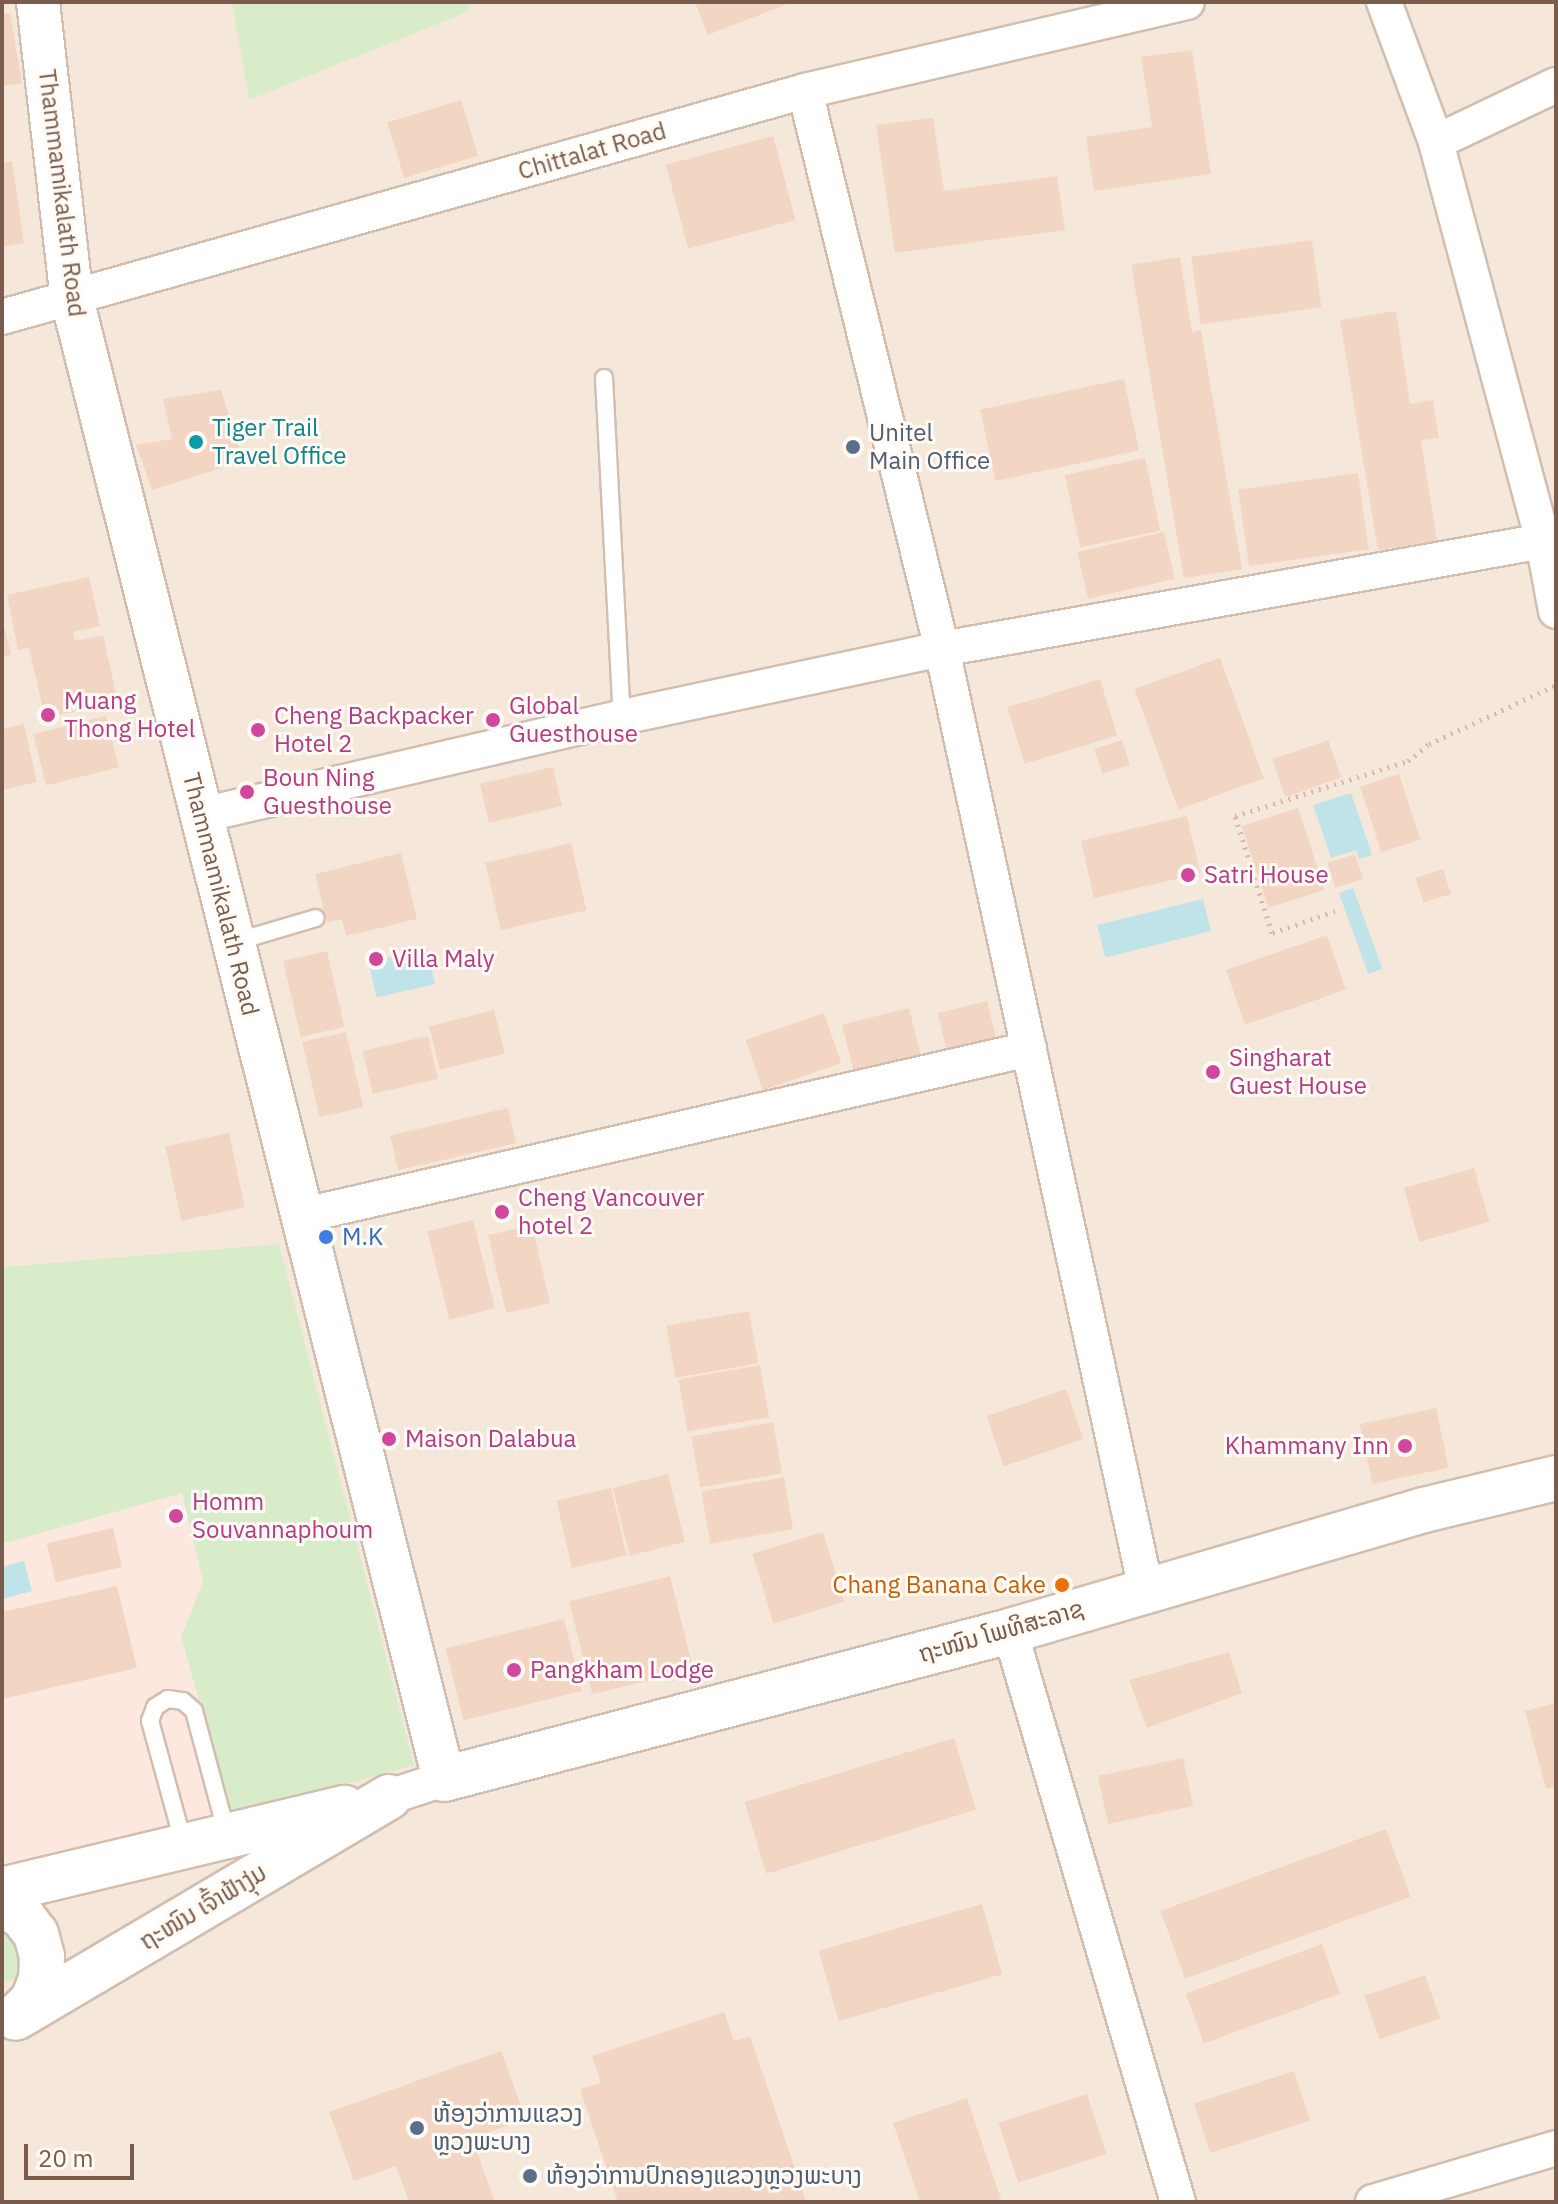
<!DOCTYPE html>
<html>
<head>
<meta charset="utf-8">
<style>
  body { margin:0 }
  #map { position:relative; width:1558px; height:2204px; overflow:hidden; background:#fdf6ec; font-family:"IBM Plex Sans","Noto Sans Lao",sans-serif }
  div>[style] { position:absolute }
  .residential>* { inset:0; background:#f5e8da }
  .commercial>* { inset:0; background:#fde8e0 }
  .green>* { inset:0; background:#d8ecc9 }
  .water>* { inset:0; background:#bfe3e8; transform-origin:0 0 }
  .building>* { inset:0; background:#f3d5c3; transform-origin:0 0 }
  .path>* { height:5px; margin-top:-2.5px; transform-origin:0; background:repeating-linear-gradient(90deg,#d9b8a5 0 2px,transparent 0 8px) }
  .roads { filter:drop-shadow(2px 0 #d1beb0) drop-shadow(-2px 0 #d1beb0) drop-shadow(0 2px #d1beb0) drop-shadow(0 -2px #d1beb0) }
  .service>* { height:16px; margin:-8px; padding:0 8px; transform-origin:8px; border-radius:8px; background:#fff }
  .minor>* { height:34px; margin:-17px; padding:0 17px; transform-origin:17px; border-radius:17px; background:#fff }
  .tertiary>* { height:42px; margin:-21px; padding:0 21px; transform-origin:21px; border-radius:21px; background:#fff }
  .secondary>* { height:44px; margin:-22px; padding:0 22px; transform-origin:22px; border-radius:22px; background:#fff }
  .dots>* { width:22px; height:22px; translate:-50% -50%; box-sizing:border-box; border:4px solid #fffaf3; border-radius:50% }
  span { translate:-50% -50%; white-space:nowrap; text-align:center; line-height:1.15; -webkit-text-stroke:6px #fffaf3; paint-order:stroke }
  .street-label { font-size:24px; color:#7a5c4d }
  .culture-label { font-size:24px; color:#0d838f }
  .left { translate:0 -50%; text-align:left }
  .service-label { font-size:24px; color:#4e5e75 }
  .hotel-label { font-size:24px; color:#b23c85 }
  .right { translate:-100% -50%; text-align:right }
  .shop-label { font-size:24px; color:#366cbe }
  .food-label { font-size:24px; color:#c56008 }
  .frame { position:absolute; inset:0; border:4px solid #7a5c4d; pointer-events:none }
  .scale { position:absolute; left:24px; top:2144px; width:110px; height:36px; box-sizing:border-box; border:4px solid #7a5c4d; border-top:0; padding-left:10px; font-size:24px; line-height:28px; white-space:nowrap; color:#7a5c4d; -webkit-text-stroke:6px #fffaf3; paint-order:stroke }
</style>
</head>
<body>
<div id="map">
  <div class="residential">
    <div style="clip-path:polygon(2px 2px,1556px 2px,1556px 2202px,2px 2202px,2px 1544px,279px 1245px,2px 1267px)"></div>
  </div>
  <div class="commercial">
    <div style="clip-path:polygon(279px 1244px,414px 1765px,2px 1881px,2px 1267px)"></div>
  </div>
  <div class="green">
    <div style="clip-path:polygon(232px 2px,473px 2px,467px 12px,249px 100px)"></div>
    <div style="clip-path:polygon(279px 1244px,414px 1765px,232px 1816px,181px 1637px,203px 1581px,182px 1493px,2px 1544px,2px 1267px)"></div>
    <div style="clip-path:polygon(2px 1929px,25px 1936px,32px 1957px,17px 1978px,2px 1984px)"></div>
  </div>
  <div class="water">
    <div style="clip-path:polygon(1351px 793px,1372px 855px,1359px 859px,1356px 850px,1331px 858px,1313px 805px)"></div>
    <div style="left:1353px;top:888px;width:86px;height:15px;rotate:70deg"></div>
    <div style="left:1203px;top:899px;width:33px;height:109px;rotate:76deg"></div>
    <div style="left:427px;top:949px;width:36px;height:60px;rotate:77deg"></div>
    <div style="clip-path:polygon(24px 1561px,32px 1591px,2px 1599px,2px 1567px)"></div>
  </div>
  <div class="building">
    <div style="clip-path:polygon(695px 2px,792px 2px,708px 35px)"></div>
    <div style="clip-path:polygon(10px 13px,22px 83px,2px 86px,2px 14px)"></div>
    <div style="clip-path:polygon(1192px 50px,1211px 174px,1094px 191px,1086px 137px,1152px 127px,1141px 57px)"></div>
    <div style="left:461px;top:100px;width:58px;height:77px;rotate:73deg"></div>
    <div style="clip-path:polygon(933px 118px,944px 191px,1057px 176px,1065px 230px,895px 253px,876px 125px)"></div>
    <div style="left:773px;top:136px;width:87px;height:111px;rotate:75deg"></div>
    <div style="clip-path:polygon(12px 161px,24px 243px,2px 247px,2px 163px)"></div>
    <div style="left:1312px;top:240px;width:68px;height:122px;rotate:82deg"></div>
    <div style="clip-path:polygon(1180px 257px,1192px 332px,1201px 330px,1242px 569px,1184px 578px,1131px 265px)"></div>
    <div style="clip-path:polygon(1396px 311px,1410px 404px,1433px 400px,1439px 438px,1421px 440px,1437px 541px,1378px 550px,1340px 320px)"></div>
    <div style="left:1124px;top:379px;width:73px;height:147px;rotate:78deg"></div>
    <div style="clip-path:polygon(221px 390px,243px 461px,152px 490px,136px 445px,172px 439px,163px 399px)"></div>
    <div style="left:1145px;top:458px;width:74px;height:82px;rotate:78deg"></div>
    <div style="left:1358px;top:473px;width:77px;height:121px;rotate:82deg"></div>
    <div style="left:1164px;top:532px;width:48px;height:89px;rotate:77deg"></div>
    <div style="clip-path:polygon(89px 577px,100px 626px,73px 632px,75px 641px,103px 635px,118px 702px,45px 718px,29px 648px,18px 650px,7px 595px)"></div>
    <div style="clip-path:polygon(2px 617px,11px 655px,2px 656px)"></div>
    <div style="left:1220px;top:658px;width:128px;height:91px;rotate:70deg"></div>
    <div style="left:1100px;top:679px;width:59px;height:97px;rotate:73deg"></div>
    <div style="left:106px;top:716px;width:53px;height:75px;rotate:76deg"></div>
    <div style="clip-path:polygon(24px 724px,37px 782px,2px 790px,2px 729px)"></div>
    <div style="left:1122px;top:740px;width:26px;height:29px;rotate:72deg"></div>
    <div style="left:1328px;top:740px;width:40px;height:59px;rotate:71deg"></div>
    <div style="left:553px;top:767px;width:40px;height:75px;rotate:77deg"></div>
    <div style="left:1399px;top:774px;width:69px;height:41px;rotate:72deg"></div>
    <div style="left:1298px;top:808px;width:86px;height:59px;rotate:72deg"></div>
    <div style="left:1187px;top:816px;width:59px;height:109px;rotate:77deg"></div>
    <div style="left:571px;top:843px;width:69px;height:88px;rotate:77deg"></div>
    <div style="clip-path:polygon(401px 853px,417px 919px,346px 936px,342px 919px,327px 922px,315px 874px)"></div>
    <div style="left:1355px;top:854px;width:26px;height:29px;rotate:72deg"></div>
    <div style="left:1443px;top:869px;width:26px;height:29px;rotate:72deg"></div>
    <div style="left:1327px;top:935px;width:58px;height:107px;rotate:71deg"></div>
    <div style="left:327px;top:951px;width:78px;height:45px;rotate:77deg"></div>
    <div style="left:987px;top:1001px;width:42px;height:51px;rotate:76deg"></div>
    <div style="left:909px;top:1008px;width:49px;height:69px;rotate:76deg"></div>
    <div style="left:494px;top:1010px;width:45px;height:67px;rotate:76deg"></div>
    <div style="left:824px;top:1013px;width:53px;height:83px;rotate:71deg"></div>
    <div style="left:346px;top:1032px;width:77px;height:45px;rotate:77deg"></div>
    <div style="left:428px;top:1036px;width:44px;height:67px;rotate:77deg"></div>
    <div style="left:508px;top:1108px;width:36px;height:121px;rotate:77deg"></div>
    <div style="left:229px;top:1133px;width:76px;height:65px;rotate:78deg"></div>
    <div style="left:1474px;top:1168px;width:56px;height:73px;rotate:74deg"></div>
    <div style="left:473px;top:1220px;width:91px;height:47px;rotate:76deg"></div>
    <div style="left:532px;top:1225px;width:80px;height:45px;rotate:77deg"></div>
    <div style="left:749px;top:1311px;width:53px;height:84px;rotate:80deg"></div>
    <div style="left:760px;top:1365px;width:53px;height:83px;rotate:80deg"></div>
    <div style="left:1066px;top:1389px;width:53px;height:84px;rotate:71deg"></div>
    <div style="left:1436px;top:1408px;width:61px;height:78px;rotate:78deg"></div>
    <div style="left:773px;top:1422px;width:52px;height:83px;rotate:80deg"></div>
    <div style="left:668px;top:1474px;width:70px;height:57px;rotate:76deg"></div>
    <div style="left:784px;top:1477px;width:53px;height:84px;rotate:80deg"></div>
    <div style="left:611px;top:1488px;width:69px;height:56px;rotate:77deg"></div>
    <div style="left:113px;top:1528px;width:40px;height:68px;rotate:77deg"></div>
    <div style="left:823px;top:1532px;width:73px;height:74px;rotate:73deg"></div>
    <div style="left:670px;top:1576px;width:96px;height:104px;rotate:76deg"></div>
    <div style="clip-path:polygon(117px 1586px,137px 1668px,2px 1699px,2px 1612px)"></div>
    <div style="left:564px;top:1619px;width:74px;height:122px;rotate:76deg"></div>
    <div style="clip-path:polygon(1229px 1652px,1242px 1693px,1147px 1728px,1129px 1680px)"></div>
    <div style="clip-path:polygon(1556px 1703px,1556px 1786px,1546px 1789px,1525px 1711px)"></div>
    <div style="left:954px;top:1738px;width:75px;height:219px;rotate:73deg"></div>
    <div style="left:1183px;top:1758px;width:49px;height:87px;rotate:78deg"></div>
    <div style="left:1386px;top:1829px;width:72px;height:240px;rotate:70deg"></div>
    <div style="left:982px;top:1904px;width:73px;height:170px;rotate:74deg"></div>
    <div style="left:1322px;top:1944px;width:53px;height:145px;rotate:70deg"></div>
    <div style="left:1425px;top:1975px;width:46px;height:64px;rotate:71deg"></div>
    <div style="clip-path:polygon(724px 2012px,734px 2041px,750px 2036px,806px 2201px,618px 2202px,580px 2089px,601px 2083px,592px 2056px)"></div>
    <div style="clip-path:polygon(501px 2051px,526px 2119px,472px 2138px,495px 2202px,409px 2202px,396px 2166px,354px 2181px,329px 2112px)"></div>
    <div style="left:1294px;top:2071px;width:52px;height:105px;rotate:72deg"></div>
    <div style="left:1087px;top:2094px;width:63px;height:93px;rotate:72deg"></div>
    <div style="clip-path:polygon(967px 2098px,1002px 2202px,920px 2202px,893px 2123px)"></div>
  </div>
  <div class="path">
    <div style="left:1335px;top:911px;width:67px;rotate:160.8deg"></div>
    <div style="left:1272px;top:933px;width:123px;rotate:-107.5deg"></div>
    <div style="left:1235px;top:816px;width:182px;rotate:-17.6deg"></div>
    <div style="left:1408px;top:761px;width:27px;rotate:-39deg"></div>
    <div style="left:1429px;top:744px;width:140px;rotate:-24.9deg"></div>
  </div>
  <div class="roads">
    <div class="service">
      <div style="left:604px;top:378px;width:339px;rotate:87deg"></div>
      <div style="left:235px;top:942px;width:84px;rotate:-16.5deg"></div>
      <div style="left:184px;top:1845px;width:129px;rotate:-105.3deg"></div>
      <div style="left:150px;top:1721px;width:15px;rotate:-70deg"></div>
      <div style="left:155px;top:1707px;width:15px;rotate:-32deg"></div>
      <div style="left:168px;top:1699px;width:15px;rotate:8deg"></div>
      <div style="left:183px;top:1701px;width:15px;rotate:42deg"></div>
      <div style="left:194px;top:1711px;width:127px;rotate:75deg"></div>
    </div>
    <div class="minor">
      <div style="left:1384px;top:2px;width:149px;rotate:69.6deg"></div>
      <div style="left:1436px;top:142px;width:413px;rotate:75deg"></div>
      <div style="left:1543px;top:541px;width:71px;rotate:79.5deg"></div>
      <div style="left:805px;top:91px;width:575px;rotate:76.21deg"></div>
      <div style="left:942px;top:649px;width:962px;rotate:77.76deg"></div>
      <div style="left:1436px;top:142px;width:133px;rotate:-25.4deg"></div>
      <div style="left:2px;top:317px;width:834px;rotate:-15.72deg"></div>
      <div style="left:805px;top:91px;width:392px;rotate:-13.1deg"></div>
      <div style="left:202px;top:815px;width:431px;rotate:-13.1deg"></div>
      <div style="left:622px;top:717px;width:327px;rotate:-12deg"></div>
      <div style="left:942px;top:649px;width:611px;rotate:-10.19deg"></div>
      <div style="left:300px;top:1216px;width:748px;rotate:-12.9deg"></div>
      <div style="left:1010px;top:1631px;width:595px;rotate:73.61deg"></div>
      <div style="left:389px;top:1797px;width:58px;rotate:-18.1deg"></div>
      <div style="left:1373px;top:2202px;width:191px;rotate:-16.4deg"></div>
    </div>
    <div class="tertiary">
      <div style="left:38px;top:2px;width:299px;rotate:83.5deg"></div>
      <div style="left:72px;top:299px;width:1526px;rotate:75.89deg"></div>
    </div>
    <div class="secondary">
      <div style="left:444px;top:1779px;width:585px;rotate:-14.65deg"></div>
      <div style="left:1010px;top:1631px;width:431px;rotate:-16.3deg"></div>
      <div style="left:1424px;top:1510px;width:136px;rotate:-13.6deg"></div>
      <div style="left:2px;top:1890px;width:352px;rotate:-13.5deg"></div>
      <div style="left:2px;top:1903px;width:25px;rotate:34deg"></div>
      <div style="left:23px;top:1917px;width:21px;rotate:53deg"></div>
      <div style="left:36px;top:1934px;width:23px;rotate:75deg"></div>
      <div style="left:42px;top:1956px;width:23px;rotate:92deg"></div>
      <div style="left:41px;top:1979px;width:22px;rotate:111deg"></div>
      <div style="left:33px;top:2000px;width:25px;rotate:135deg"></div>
      <div style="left:17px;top:2017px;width:432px;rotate:-30.6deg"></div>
    </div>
  </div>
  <div class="dots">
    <div style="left:196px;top:442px;background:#0f9aa8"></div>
    <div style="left:853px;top:447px;background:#5c6f8a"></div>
    <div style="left:48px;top:715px;background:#d1479c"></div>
    <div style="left:493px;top:720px;background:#d1479c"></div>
    <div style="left:258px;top:730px;background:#d1479c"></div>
    <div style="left:247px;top:792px;background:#d1479c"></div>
    <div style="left:1188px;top:875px;background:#d1479c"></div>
    <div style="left:376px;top:959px;background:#d1479c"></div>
    <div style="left:1213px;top:1072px;background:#d1479c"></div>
    <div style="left:502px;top:1212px;background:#d1479c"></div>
    <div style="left:326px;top:1237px;background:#3f7fe0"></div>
    <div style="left:389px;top:1439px;background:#d1479c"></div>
    <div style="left:1405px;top:1446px;background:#d1479c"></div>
    <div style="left:176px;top:1516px;background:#d1479c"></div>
    <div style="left:1062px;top:1585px;background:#e8710a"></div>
    <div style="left:514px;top:1670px;background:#d1479c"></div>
    <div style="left:417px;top:2128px;background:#5c6f8a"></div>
    <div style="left:530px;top:2176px;background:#5c6f8a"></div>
  </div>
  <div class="street-label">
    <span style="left:592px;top:151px;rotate:-16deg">Chittalat Road</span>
    <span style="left:62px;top:193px;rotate:83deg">Thammamikalath Road</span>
    <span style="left:221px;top:894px;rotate:76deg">Thammamikalath Road</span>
    <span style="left:1001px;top:1631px;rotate:-16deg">ຖະໜົນ ໂພທິສະລາຊ</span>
    <span style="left:203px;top:1907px;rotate:-31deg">ຖະໜົນ ເຈົ້າຟ້າງຸ່ມ</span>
  </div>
  <div class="culture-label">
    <span class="left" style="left:212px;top:442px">Tiger Trail<br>Travel Office</span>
  </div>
  <div class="service-label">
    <span class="left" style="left:869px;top:447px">Unitel<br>Main Office</span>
    <span class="left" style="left:433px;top:2128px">ຫ້ອງວ່າການແຂວງ<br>ຫຼວງພະບາງ</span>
    <span class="left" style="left:546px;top:2176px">ຫ້ອງວ່າການປົກຄອງແຂວງຫຼວງພະບາງ</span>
  </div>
  <div class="hotel-label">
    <span class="left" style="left:64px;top:715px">Muang<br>Thong Hotel</span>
    <span class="left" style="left:509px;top:720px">Global<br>Guesthouse</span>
    <span class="left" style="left:274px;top:730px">Cheng Backpacker<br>Hotel 2</span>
    <span class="left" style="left:263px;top:792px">Boun Ning<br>Guesthouse</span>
    <span class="left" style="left:1204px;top:875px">Satri House</span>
    <span class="left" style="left:392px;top:959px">Villa Maly</span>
    <span class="left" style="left:1229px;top:1072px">Singharat<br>Guest House</span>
    <span class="left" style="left:518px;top:1212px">Cheng Vancouver<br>hotel 2</span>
    <span class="left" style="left:405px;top:1439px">Maison Dalabua</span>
    <span class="right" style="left:1389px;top:1446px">Khammany Inn</span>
    <span class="left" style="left:192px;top:1516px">Homm<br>Souvannaphoum</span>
    <span class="left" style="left:530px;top:1670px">Pangkham Lodge</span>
  </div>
  <div class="shop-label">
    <span class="left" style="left:342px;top:1237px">M.K</span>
  </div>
  <div class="food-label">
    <span class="right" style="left:1046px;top:1585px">Chang Banana Cake</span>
  </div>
  <div class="frame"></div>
  <div class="scale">20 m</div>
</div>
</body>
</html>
